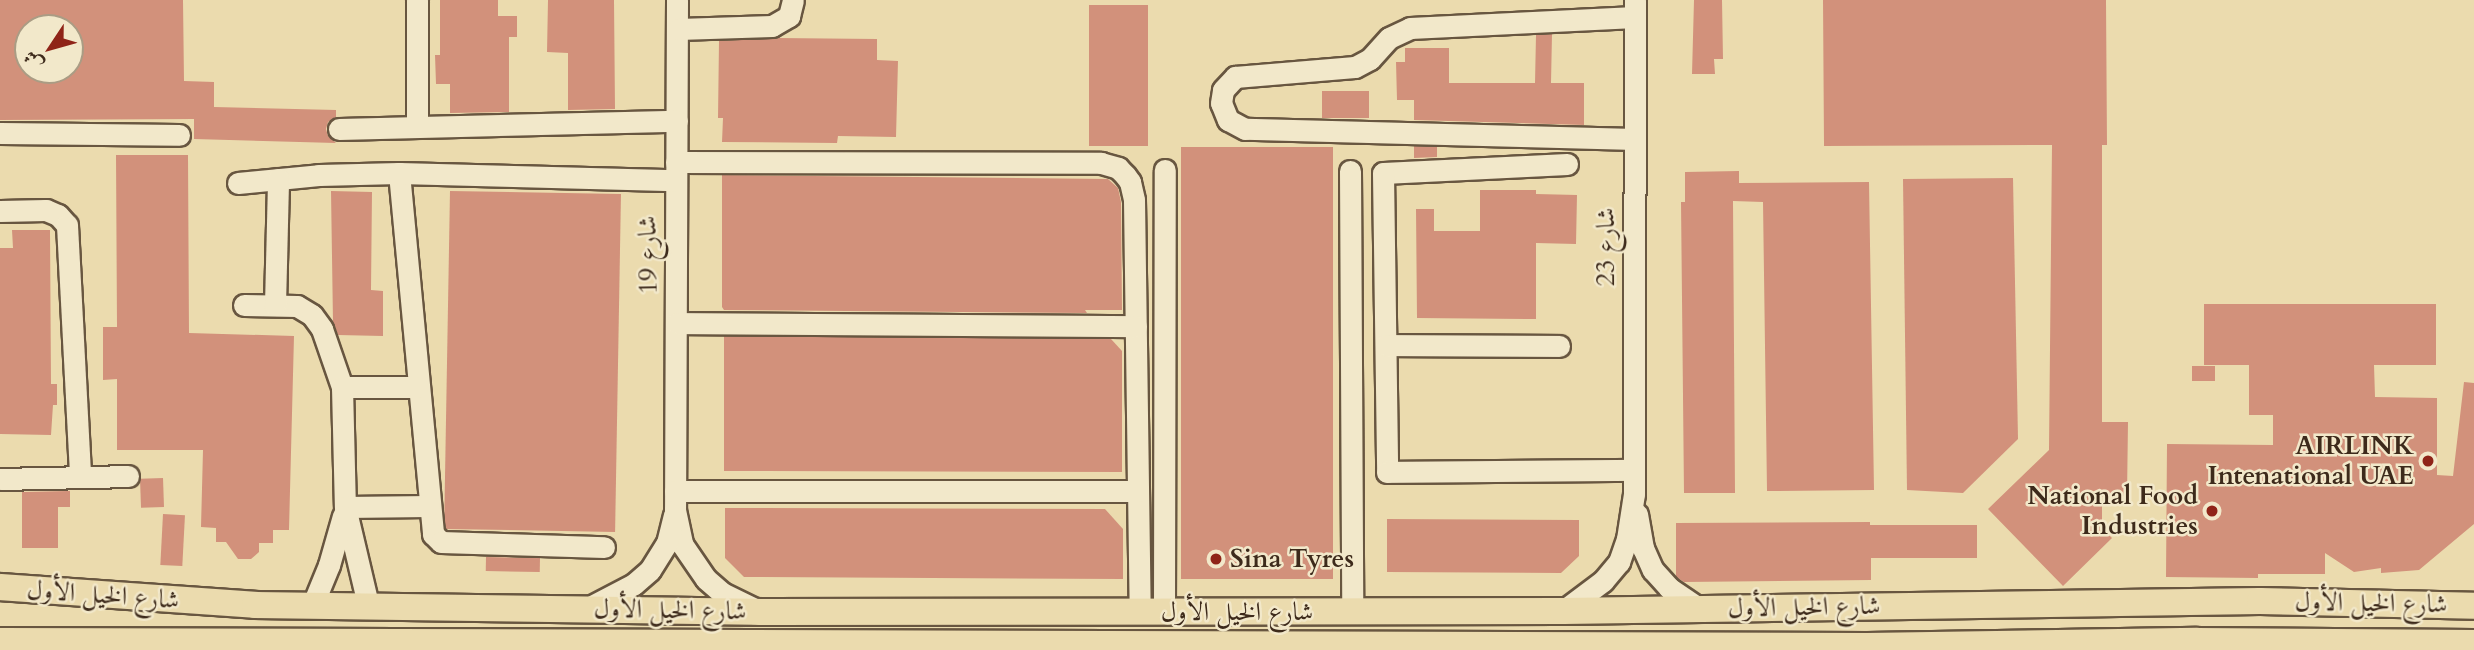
<!DOCTYPE html>
<html>
<head>
<meta charset="utf-8">
<style>
  body { margin:0 }
  #map { position:relative; width:2474px; height:650px; overflow:hidden; background:#ebdbae; font-family:Cardo,Amiri,serif }
  div>[style] { position:absolute }
  .building>* { inset:0; background:#d2917b; transform-origin:0 0 }
  .roads { filter:drop-shadow(2px 0 #685640) drop-shadow(-2px 0 #685640) drop-shadow(0 2px #685640) drop-shadow(0 -2px #685640) }
  .minor>* { height:21px; margin:-10.5px; padding:0 10.5px; transform-origin:10.5px; border-radius:10.5px; background:#f2e8ca }
  .major>* { height:26px; margin:-13px; padding:0 13px; transform-origin:13px; border-radius:13px; background:#ebdbae }
  .dots>* { width:19px; height:19px; translate:-50% -50%; box-sizing:border-box; border:4px solid #f2e8ca; border-radius:50% }
  span { translate:-50% -50%; white-space:nowrap; text-align:center; line-height:1.15; -webkit-text-stroke:5px #f2e8ca; paint-order:stroke }
  .street-label { font-size:26px; color:#3d2a1b }
  .poi-label { font-size:26px; color:#3d2a1b; font-weight:700 }
  .right { translate:-100% -50%; text-align:right }
  .left { translate:0 -50%; text-align:left }
  .north { position:absolute; left:14px; top:14px; width:70px; height:70px; box-sizing:border-box; background:#f2e8ca; border:2px solid #aa9c84; border-radius:50%; rotate:234deg; font-size:19px; font-weight:700; line-height:28px; text-align:center; color:#3d2a1b }
  .north::after { content:''; display:block; margin:auto; width:24px; height:32px; background:#8f2418; clip-path:polygon(50% 0,100% 100%,50% 72%,0 100%) }
</style>
</head>
<body>
<div id="map">
  <div class="building">
    <div style="clip-path:polygon(evenodd,0 0,183px 0,184px 81px,214px 82px,214px 107px,336px 110px,336px 117px,328px 122px,326px 129px,328px 136px,336px 143px,194px 139px,194px 119px,0 120px,0 0,28px 28px,70px 28px,70px 70px,28px 70px,28px 28px)"></div>
    <div style="clip-path:polygon(440px 0,498px 0,498px 16px,517px 16px,517px 37px,509px 37px,509px 112px,450px 113px,450px 84px,436px 84px,435px 55px,440px 55px)"></div>
    <div style="clip-path:polygon(548px 0,614px 0,615px 109px,568px 110px,568px 53px,547px 52px)"></div>
    <div style="clip-path:polygon(1694px 0,1722px 0,1723px 59px,1714px 59px,1715px 74px,1692px 74px)"></div>
    <div style="clip-path:polygon(1823px 0,2106px 0,2107px 145px,2102px 145px,2102px 422px,2128px 422px,2127px 496px,2102px 497px,2102px 528px,2112px 538px,2063px 586px,1988px 509px,2049px 450px,2052px 145px,1824px 146px)"></div>
    <div style="left:1089px;top:5px;width:59px;height:141px"></div>
    <div style="clip-path:polygon(1552px 34px,1551px 83px,1584px 83px,1584px 125px,1414px 120px,1414px 100px,1397px 100px,1396px 62px,1405px 62px,1405px 48px,1449px 48px,1449px 83px,1535px 83px,1536px 35px)"></div>
    <div style="clip-path:polygon(777px 38px,877px 39px,877px 60px,898px 61px,896px 137px,838px 136px,837px 143px,722px 142px,723px 118px,718px 118px,719px 41px)"></div>
    <div style="left:1322px;top:91px;width:47px;height:27px"></div>
    <div style="clip-path:polygon(1414px 146px,1437px 147px,1437px 157px,1414px 158px)"></div>
    <div style="left:1181px;top:147px;width:152px;height:432px"></div>
    <div style="clip-path:polygon(116px 155px,188px 155px,189px 333px,294px 336px,289px 530px,273px 530px,273px 543px,259px 543px,259px 552px,251px 559px,238px 559px,226px 542px,216px 542px,216px 528px,201px 527px,203px 450px,117px 450px,117px 379px,103px 380px,103px 327px,117px 327px)"></div>
    <div style="clip-path:polygon(1739px 171px,1739px 183px,1869px 182px,1874px 490px,1767px 491px,1763px 202px,1733px 201px,1735px 493px,1684px 493px,1681px 202px,1685px 202px,1685px 172px)"></div>
    <div style="clip-path:polygon(722px 175px,1108px 179px,1118px 188px,1121px 202px,1122px 310px,1085px 310px,1087px 313px,724px 310px,722px 307px)"></div>
    <div style="clip-path:polygon(2013px 178px,2018px 439px,1963px 493px,1907px 490px,1903px 179px)"></div>
    <div style="clip-path:polygon(1480px 190px,1536px 190px,1536px 194px,1577px 195px,1576px 244px,1536px 243px,1536px 319px,1417px 318px,1416px 209px,1434px 209px,1434px 231px,1480px 231px)"></div>
    <div style="clip-path:polygon(331px 191px,372px 192px,371px 290px,383px 291px,383px 336px,338px 335px,333px 322px)"></div>
    <div style="left:450px;top:191px;width:171px;height:338px;rotate:1deg"></div>
    <div style="clip-path:polygon(12px 230px,50px 230px,51px 384px,57px 384px,57px 405px,53px 405px,51px 435px,0 434px,0 248px,13px 248px)"></div>
    <div style="clip-path:polygon(2204px 304px,2436px 304px,2436px 365px,2374px 365px,2375px 397px,2437px 398px,2437px 475px,2453px 476px,2464px 382px,2474px 383px,2474px 524px,2419px 570px,2381px 573px,2381px 568px,2354px 572px,2325px 553px,2325px 574px,2258px 574px,2258px 578px,2166px 577px,2167px 444px,2273px 445px,2273px 415px,2249px 415px,2249px 365px,2204px 365px)"></div>
    <div style="clip-path:polygon(724px 336px,1111px 339px,1122px 351px,1122px 472px,724px 471px)"></div>
    <div style="left:2192px;top:366px;width:23px;height:15px"></div>
    <div style="left:163px;top:478px;width:29px;height:23px;rotate:88deg"></div>
    <div style="clip-path:polygon(67px 491px,70px 491px,70px 507px,58px 507px,58px 548px,22px 548px,22px 492px)"></div>
    <div style="clip-path:polygon(725px 508px,1105px 509px,1123px 529px,1123px 579px,744px 577px,725px 558px)"></div>
    <div style="left:163px;top:514px;width:22px;height:51px;rotate:3deg"></div>
    <div style="clip-path:polygon(1387px 519px,1579px 520px,1579px 556px,1561px 573px,1387px 572px)"></div>
    <div style="clip-path:polygon(1870px 522px,1870px 525px,1977px 525px,1977px 558px,1871px 558px,1871px 580px,1684px 582px,1676px 577px,1676px 523px)"></div>
    <div style="left:486px;top:557px;width:54px;height:14px;rotate:1deg"></div>
  </div>
  <div class="roads">
    <div class="minor">
      <div style="left:417px;top:0;width:127px;rotate:90deg"></div>
      <div style="left:677px;top:0;width:510px;rotate:90.22deg"></div>
      <div style="left:675px;top:510px;width:35px;rotate:78deg"></div>
      <div style="left:682px;top:544px;width:42px;rotate:55.6deg"></div>
      <div style="left:706px;top:579px;width:21px;rotate:41deg"></div>
      <div style="left:722px;top:593px;width:41px;rotate:25.9deg"></div>
      <div style="left:678px;top:29px;width:94px;rotate:-1.8deg"></div>
      <div style="left:772px;top:26px;width:20px;rotate:-30deg"></div>
      <div style="left:789px;top:16px;width:16px;rotate:-76deg"></div>
      <div style="left:339px;top:129px;width:338px;rotate:-1.4deg"></div>
      <div style="left:0;top:133px;width:179px;rotate:0.6deg"></div>
      <div style="left:1635px;top:139px;width:390px;rotate:-178.5deg"></div>
      <div style="left:1245px;top:129px;width:19px;rotate:-152deg"></div>
      <div style="left:1228px;top:120px;width:18px;rotate:-112deg"></div>
      <div style="left:1221px;top:103px;width:13px;rotate:-81deg"></div>
      <div style="left:1223px;top:90px;width:18px;rotate:-47deg"></div>
      <div style="left:1235px;top:77px;width:120px;rotate:-4.8deg"></div>
      <div style="left:1355px;top:67px;width:17px;rotate:-28deg"></div>
      <div style="left:1370px;top:59px;width:28px;rotate:-48deg"></div>
      <div style="left:1389px;top:38px;width:23px;rotate:-25deg"></div>
      <div style="left:1410px;top:28px;width:225px;rotate:-2.8deg"></div>
      <div style="left:676px;top:162px;width:425px;rotate:0.1deg"></div>
      <div style="left:1101px;top:163px;width:18px;rotate:16deg"></div>
      <div style="left:1118px;top:168px;width:10px;rotate:45deg"></div>
      <div style="left:1125px;top:175px;width:9px;rotate:54deg"></div>
      <div style="left:1130px;top:182px;width:18px;rotate:77deg"></div>
      <div style="left:1134px;top:200px;width:411px;rotate:89.2deg"></div>
      <div style="left:1567px;top:164px;width:184px;rotate:177.2deg"></div>
      <div style="left:1383px;top:173px;width:299px;rotate:89.2deg"></div>
      <div style="left:1387px;top:472px;width:247px;rotate:-0.5deg"></div>
      <div style="left:1350px;top:171px;width:441px;rotate:89.7deg"></div>
      <div style="left:399px;top:173px;width:363px;rotate:84.6deg"></div>
      <div style="left:433px;top:534px;width:11px;rotate:45deg"></div>
      <div style="left:441px;top:542px;width:163px;rotate:1.8deg"></div>
      <div style="left:238px;top:183px;width:81px;rotate:-5.6deg"></div>
      <div style="left:319px;top:175px;width:80px;rotate:-1.4deg"></div>
      <div style="left:399px;top:173px;width:276px;rotate:1.5deg"></div>
      <div style="left:0;top:211px;width:46px;rotate:-1.2deg"></div>
      <div style="left:46px;top:210px;width:13px;rotate:23deg"></div>
      <div style="left:58px;top:215px;width:13px;rotate:48deg"></div>
      <div style="left:67px;top:225px;width:252px;rotate:87deg"></div>
      <div style="left:244px;top:305px;width:53px;rotate:1.1deg"></div>
      <div style="left:297px;top:306px;width:17px;rotate:31deg"></div>
      <div style="left:312px;top:315px;width:17px;rotate:54deg"></div>
      <div style="left:322px;top:329px;width:61px;rotate:71deg"></div>
      <div style="left:342px;top:387px;width:120px;rotate:88.6deg"></div>
      <div style="left:345px;top:507px;width:100px;rotate:76.7deg"></div>
      <div style="left:275px;top:305px;width:126px;rotate:-88.6deg"></div>
      <div style="left:677px;top:323px;width:459px;rotate:0.4deg"></div>
      <div style="left:1386px;top:345px;width:173px;rotate:0.3deg"></div>
      <div style="left:342px;top:387px;width:75px"></div>
      <div style="left:0;top:479px;width:128px;rotate:-1.3deg"></div>
      <div style="left:675px;top:491px;width:463px"></div>
      <div style="left:345px;top:507px;width:84px;rotate:-0.7deg"></div>
      <div style="left:1637px;top:514px;width:35px;rotate:80deg"></div>
      <div style="left:1643px;top:548px;width:24px;rotate:66deg"></div>
      <div style="left:1653px;top:570px;width:24px;rotate:48deg"></div>
      <div style="left:1669px;top:588px;width:37px;rotate:34deg"></div>
      <div style="left:313px;top:604px;width:42px;rotate:-67.7deg"></div>
      <div style="left:329px;top:565px;width:51px;rotate:-74.1deg"></div>
      <div style="left:586px;top:609px;width:54px;rotate:-27.5deg"></div>
      <div style="left:634px;top:584px;width:21px;rotate:-41deg"></div>
      <div style="left:650px;top:570px;width:32px;rotate:-58deg"></div>
      <div style="left:667px;top:543px;width:29px;rotate:-76deg"></div>
      <div style="left:1563px;top:611px;width:50px;rotate:-36.9deg"></div>
      <div style="left:1603px;top:581px;width:25px;rotate:-50deg"></div>
      <div style="left:1619px;top:562px;width:24px;rotate:-71deg"></div>
      <div style="left:1627px;top:539px;width:46px;rotate:-81.2deg"></div>
      <div style="left:1634px;top:494px;width:494px;rotate:-89.9deg"></div>
      <div style="left:1164px;top:612px;width:442px;rotate:-89.9deg"></div>
    </div>
    <div class="major">
      <div style="left:0;top:587px;width:256px;rotate:4deg"></div>
      <div style="left:255px;top:605px;width:506px;rotate:0.79deg"></div>
      <div style="left:761px;top:612px;width:802px;rotate:-0.07deg"></div>
      <div style="left:1563px;top:611px;width:697px;rotate:-0.82deg"></div>
      <div style="left:2260px;top:601px;width:214px;rotate:1.3deg"></div>
      <div style="left:0;top:641px;width:1867px;rotate:0.15deg"></div>
      <div style="left:1867px;top:646px;width:330px;rotate:-0.9deg"></div>
      <div style="left:2197px;top:641px;width:277px;rotate:0.4deg"></div>
    </div>
  </div>
  <div class="dots">
    <div style="left:2428px;top:461px;background:#8f2418"></div>
    <div style="left:2212px;top:511px;background:#8f2418"></div>
    <div style="left:1216px;top:559px;background:#8f2418"></div>
  </div>
  <div class="street-label">
    <span style="left:1606px;top:247px;rotate:-90deg">شارع 23</span>
    <span style="left:648px;top:255px;rotate:-91deg">شارع 19</span>
    <span style="left:103px;top:595px;rotate:4deg">شارع الخيل الأول</span>
    <span style="left:2371px;top:603px;rotate:1deg">شارع الخيل الأول</span>
    <span style="left:1804px;top:607px;rotate:-1deg">شارع الخيل الأول</span>
    <span style="left:670px;top:610px;rotate:1deg">شارع الخيل الأول</span>
    <span style="left:1237px;top:612px">شارع الخيل الأول</span>
  </div>
  <div class="poi-label">
    <span class="right" style="left:2414px;top:461px">AIRLINK<br>Intenational UAE</span>
    <span class="right" style="left:2198px;top:511px">National Food<br>Industries</span>
    <span class="left" style="left:1230px;top:559px">Sina Tyres</span>
  </div>
  <div class="north">ش</div>
</div>
</body>
</html>
